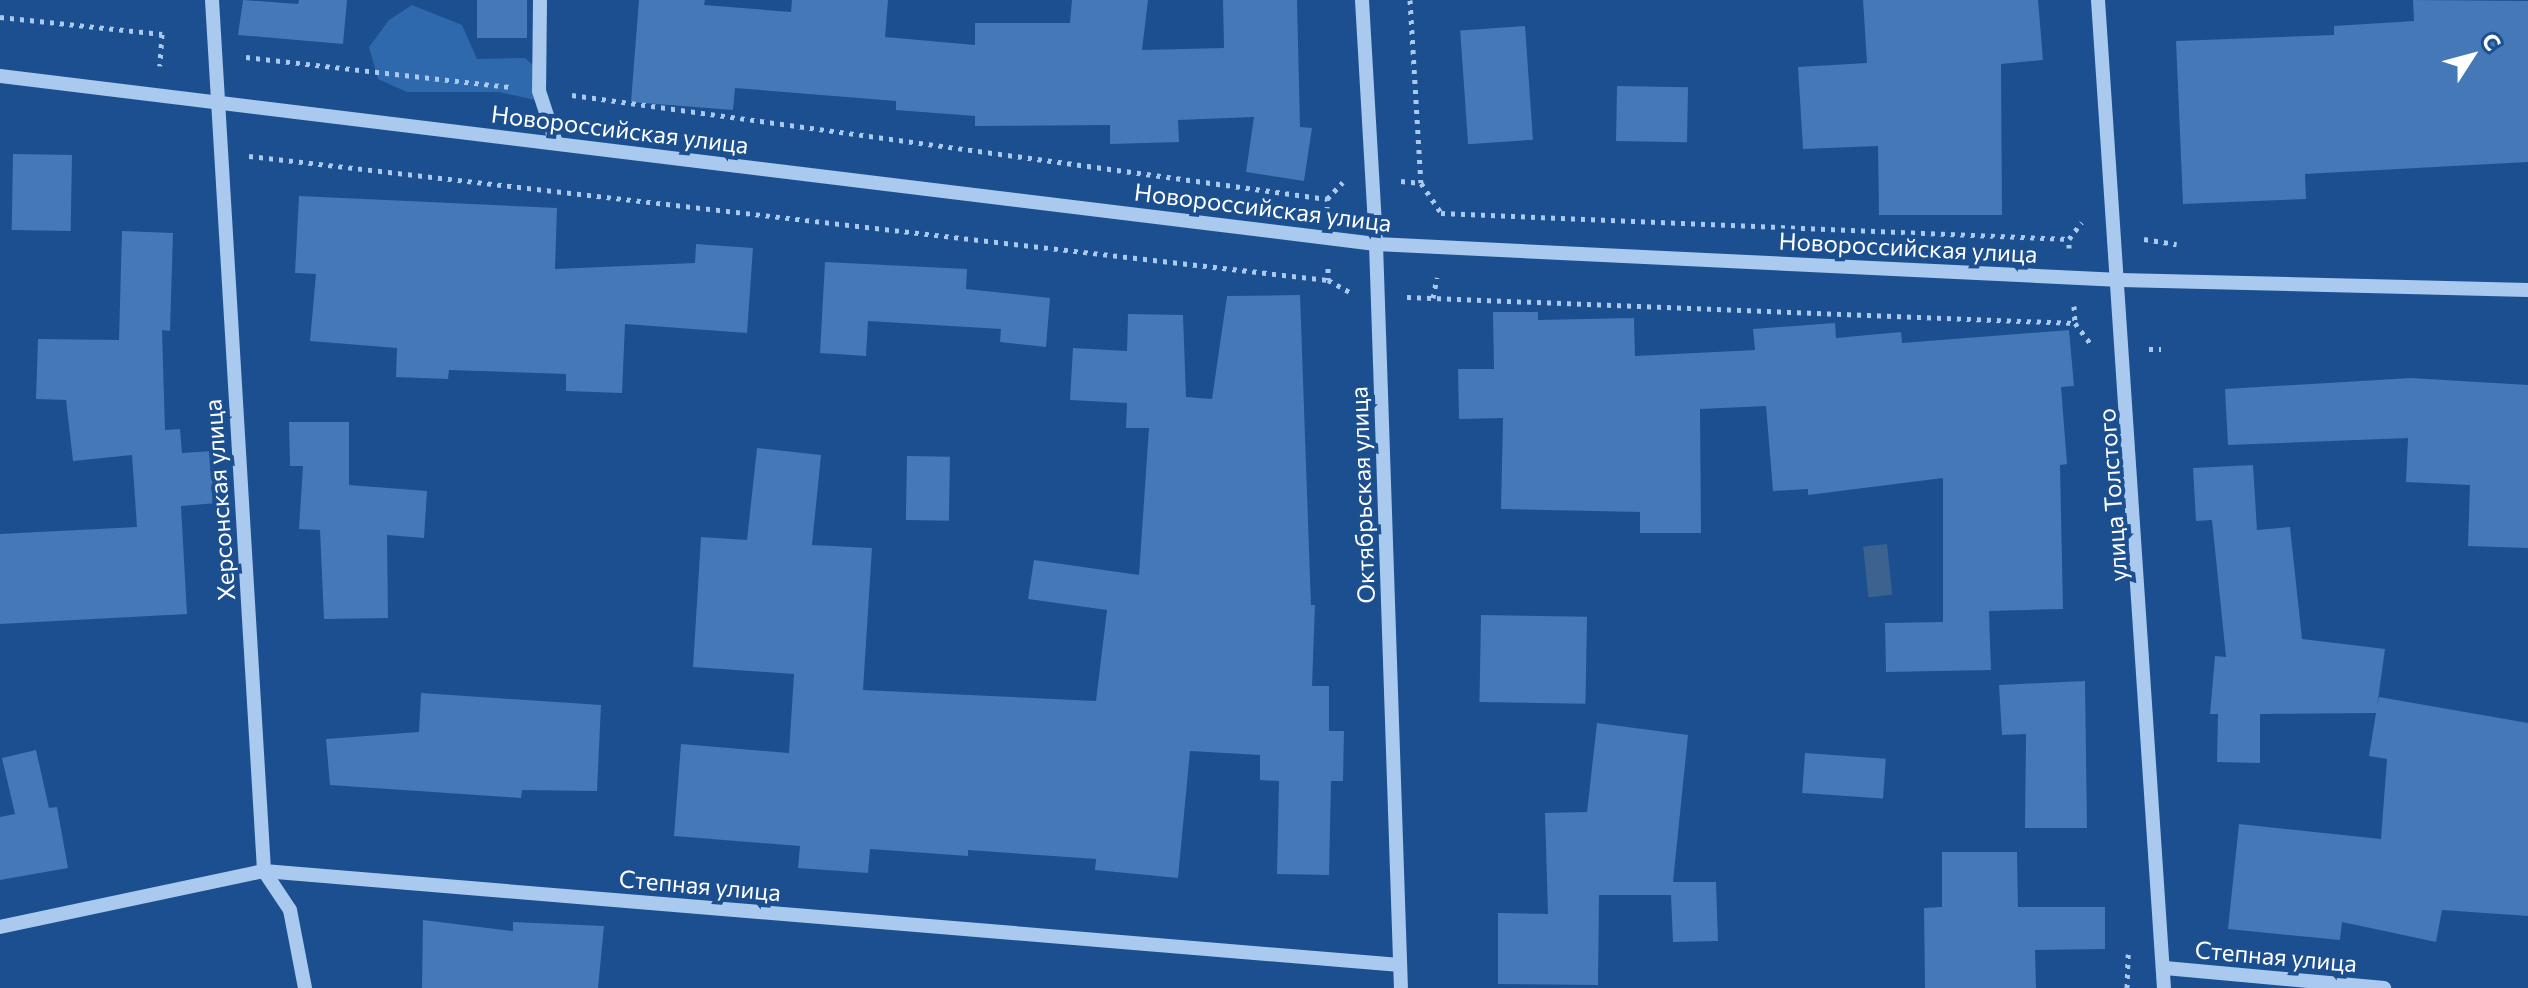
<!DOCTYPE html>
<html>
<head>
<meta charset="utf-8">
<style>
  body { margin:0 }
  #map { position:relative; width:2528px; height:988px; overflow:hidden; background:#1b4f8f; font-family:Commissioner,sans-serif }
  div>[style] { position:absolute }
  .green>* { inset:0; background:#2e69ad }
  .water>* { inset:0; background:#3c6290; transform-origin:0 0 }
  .building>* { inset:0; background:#4478b7; transform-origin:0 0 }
  .path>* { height:5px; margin-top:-2.5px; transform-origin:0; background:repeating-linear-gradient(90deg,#a9c9ee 0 4px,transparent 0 10px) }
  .minor>* { height:14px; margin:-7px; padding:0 7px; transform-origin:7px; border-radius:7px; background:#a9c9ee }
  span { translate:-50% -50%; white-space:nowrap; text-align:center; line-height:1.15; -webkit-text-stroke:8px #1b4f8f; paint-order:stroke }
  .street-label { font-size:24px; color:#fff }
  .north { position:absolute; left:2432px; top:16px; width:80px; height:80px; -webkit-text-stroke:6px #1b4f8f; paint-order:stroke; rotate:54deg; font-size:22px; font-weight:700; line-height:32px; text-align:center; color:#fff }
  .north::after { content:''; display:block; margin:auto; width:28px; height:36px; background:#fff; clip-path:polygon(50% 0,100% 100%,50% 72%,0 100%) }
</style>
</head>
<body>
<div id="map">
  <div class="green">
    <div style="clip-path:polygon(412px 5px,462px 25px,477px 59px,525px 58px,540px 72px,540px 101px,499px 92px,407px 92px,378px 79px,369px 47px,389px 20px)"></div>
  </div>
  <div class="water">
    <div style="left:1887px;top:544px;width:51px;height:24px;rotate:84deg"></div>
  </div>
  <div class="building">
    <div style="clip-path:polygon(243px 0,298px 4px,299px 0,347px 0,343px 44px,238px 35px)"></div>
    <div style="left:477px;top:0;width:50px;height:38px"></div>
    <div style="clip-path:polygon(639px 0,705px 0,704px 5px,791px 12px,792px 0,888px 0,885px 37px,975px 45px,975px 23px,1070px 23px,1072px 0,1148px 0,1142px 50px,1224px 48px,1223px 0,1297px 0,1300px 127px,1312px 128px,1304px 181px,1246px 172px,1254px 117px,1178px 120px,1179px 142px,1110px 144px,1110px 125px,975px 126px,975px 116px,896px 110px,896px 101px,735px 88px,733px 110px,631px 102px)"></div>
    <div style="clip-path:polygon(1863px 0,2038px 0,2043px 60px,2001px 64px,2002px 215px,1879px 215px,1878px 146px,1803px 149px,1798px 67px,1867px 63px)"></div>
    <div style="clip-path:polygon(2413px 0,2528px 1px,2528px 162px,2305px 174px,2306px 199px,2183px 204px,2176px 41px,2334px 35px,2334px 26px,2414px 21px)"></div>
    <div style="left:1525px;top:26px;width:114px;height:65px;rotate:86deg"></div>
    <div style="left:1617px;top:86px;width:71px;height:55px;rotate:1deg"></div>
    <div style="left:13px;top:154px;width:59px;height:76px;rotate:1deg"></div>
    <div style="clip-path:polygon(299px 196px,557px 208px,555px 269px,695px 263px,696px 244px,753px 248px,747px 333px,625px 324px,622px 393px,566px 391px,566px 374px,449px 370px,448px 379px,396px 377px,397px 348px,310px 341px,316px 274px,295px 273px)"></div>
    <div style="clip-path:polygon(122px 231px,173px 233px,170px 331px,162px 330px,165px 430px,180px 429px,182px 453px,213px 451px,217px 503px,181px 506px,187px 614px,0 624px,0 534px,137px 527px,132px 455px,73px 461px,66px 400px,36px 399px,38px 339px,119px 340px)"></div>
    <div style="clip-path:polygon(825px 262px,967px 269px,966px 289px,1050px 298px,1046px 347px,1000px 342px,1001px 329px,868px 321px,866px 356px,820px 353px)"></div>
    <div style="clip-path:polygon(1300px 295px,1311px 605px,1315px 605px,1312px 686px,1329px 686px,1329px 731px,1344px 731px,1343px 781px,1331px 781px,1329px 875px,1277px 874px,1279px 781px,1260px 780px,1260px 755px,1190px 751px,1178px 878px,1095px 870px,1096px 859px,968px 850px,968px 856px,870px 849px,868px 873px,798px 868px,800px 846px,674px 836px,681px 744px,789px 753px,794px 674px,693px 667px,701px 537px,747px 540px,757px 448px,821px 455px,812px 545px,872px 548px,863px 690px,1096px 701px,1107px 610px,1028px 599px,1034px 560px,1139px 575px,1149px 428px,1126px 428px,1127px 403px,1070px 400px,1073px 348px,1127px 351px,1128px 314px,1183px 315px,1186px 397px,1212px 399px,1227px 296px)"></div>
    <div style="clip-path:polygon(1493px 312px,1538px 312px,1538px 320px,1634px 318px,1635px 356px,1755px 350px,1753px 329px,1835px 323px,1836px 338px,1901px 332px,1902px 343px,2069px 330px,2074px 386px,2061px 387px,2067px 464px,2060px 465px,2063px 609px,1989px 611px,1991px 670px,1886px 672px,1885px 623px,1943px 622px,1943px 478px,1808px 495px,1808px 489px,1773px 491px,1766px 406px,1700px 409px,1701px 533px,1640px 533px,1640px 512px,1501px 509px,1503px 418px,1459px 419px,1458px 369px,1494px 369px)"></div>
    <div style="clip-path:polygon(2411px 378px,2528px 385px,2528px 548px,2468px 546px,2470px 485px,2406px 482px,2408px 438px,2228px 445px,2225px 389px)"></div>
    <div style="clip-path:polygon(289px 422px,349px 422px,349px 485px,427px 491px,424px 538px,387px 535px,388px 618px,324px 619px,320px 530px,299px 529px,303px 466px,290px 466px)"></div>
    <div style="left:907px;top:456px;width:43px;height:64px;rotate:1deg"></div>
    <div style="clip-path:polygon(2253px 465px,2257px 530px,2290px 527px,2302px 639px,2385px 649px,2377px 707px,2379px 697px,2528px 723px,2528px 916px,2442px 910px,2436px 942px,2342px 922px,2340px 940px,2228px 929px,2239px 824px,2381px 839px,2387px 759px,2369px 756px,2376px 713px,2260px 714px,2260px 763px,2217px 762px,2218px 714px,2210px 714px,2215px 656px,2226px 657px,2212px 520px,2196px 521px,2193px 468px)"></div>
    <div style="left:1481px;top:615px;width:106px;height:87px;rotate:1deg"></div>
    <div style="clip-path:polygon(2085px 681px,2087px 828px,2025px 828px,2026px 734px,2002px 735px,1999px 685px)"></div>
    <div style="clip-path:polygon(421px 693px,601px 705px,597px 791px,522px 790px,521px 798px,330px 785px,326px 739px,419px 732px)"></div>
    <div style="clip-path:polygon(1597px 723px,1688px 735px,1673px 882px,1716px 882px,1718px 941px,1673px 942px,1671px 895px,1599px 895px,1598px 985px,1498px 984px,1498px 913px,1548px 914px,1545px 813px,1587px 812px)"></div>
    <div style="clip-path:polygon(36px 750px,49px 808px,57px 807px,68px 868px,0 880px,0 817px,15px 814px,2px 758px)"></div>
    <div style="left:1805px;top:753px;width:81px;height:40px;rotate:4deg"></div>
    <div style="clip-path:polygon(1942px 852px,2017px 852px,2018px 907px,2105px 907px,2105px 949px,2035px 950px,2036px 988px,1925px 988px,1924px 908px,1942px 907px)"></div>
    <div style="clip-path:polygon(423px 920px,513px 931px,513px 922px,604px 926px,598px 988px,422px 988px)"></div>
  </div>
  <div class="path">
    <div style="left:1410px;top:0;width:183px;rotate:86.6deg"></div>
    <div style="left:1421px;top:183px;width:36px;rotate:56deg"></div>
    <div style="left:1441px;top:213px;width:629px;rotate:2.37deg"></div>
    <div style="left:0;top:17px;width:163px;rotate:6deg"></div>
    <div style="left:162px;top:34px;width:32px;rotate:94deg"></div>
    <div style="left:246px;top:57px;width:266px;rotate:6.5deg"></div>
    <div style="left:572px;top:95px;width:762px;rotate:7.84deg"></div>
    <div style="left:249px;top:156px;width:1086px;rotate:6.56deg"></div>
    <div style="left:1401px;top:181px;width:20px;rotate:6deg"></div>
    <div style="left:1327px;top:210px;width:11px;rotate:-90deg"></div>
    <div style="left:1327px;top:199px;width:23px;rotate:-47deg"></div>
    <div style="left:2144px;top:239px;width:33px;rotate:9deg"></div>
    <div style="left:2069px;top:248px;width:9px;rotate:-90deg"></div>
    <div style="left:2069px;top:239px;width:21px;rotate:-53deg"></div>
    <div style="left:1328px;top:268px;width:12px;rotate:90deg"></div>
    <div style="left:1328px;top:280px;width:25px;rotate:29deg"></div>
    <div style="left:1407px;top:297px;width:669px;rotate:2.23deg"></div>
    <div style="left:1433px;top:298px;width:21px;rotate:-79deg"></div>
    <div style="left:2074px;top:306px;width:17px;rotate:87deg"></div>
    <div style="left:2075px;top:323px;width:25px;rotate:53deg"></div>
    <div style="left:2149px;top:349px;width:12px"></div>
    <div style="left:2127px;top:988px;width:34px;rotate:-88deg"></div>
  </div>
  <div class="minor">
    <div style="left:212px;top:0;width:873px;rotate:86.58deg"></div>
    <div style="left:264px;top:871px;width:47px;rotate:56.3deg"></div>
    <div style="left:290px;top:910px;width:79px;rotate:79.1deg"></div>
    <div style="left:540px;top:0;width:91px;rotate:90.6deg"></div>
    <div style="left:539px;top:91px;width:55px;rotate:71.9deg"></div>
    <div style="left:1362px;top:0;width:244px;rotate:86.7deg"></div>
    <div style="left:1376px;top:244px;width:744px;rotate:88.08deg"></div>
    <div style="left:2098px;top:0;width:990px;rotate:86.18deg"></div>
    <div style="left:0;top:76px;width:1386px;rotate:6.96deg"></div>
    <div style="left:1376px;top:244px;width:745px;rotate:2.77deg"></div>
    <div style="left:2120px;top:280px;width:408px;rotate:1.4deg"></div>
    <div style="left:0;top:927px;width:270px;rotate:-12deg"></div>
    <div style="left:264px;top:871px;width:1140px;rotate:4.73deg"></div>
    <div style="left:2165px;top:968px;width:220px;rotate:5.2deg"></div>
  </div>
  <div class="street-label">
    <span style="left:620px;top:129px;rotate:7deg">Новороссийская улица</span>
    <span style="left:1263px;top:207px;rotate:7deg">Новороссийская улица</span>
    <span style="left:1908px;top:247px;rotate:3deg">Новороссийская улица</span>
    <span style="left:1362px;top:495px;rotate:-92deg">Октябрьская улица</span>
    <span style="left:2112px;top:495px;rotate:-94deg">улица Толстого</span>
    <span style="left:219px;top:500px;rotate:-94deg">Херсонская улица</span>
    <span style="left:700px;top:885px;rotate:5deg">Степная улица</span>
    <span style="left:2276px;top:956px;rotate:5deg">Степная улица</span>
  </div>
  <div class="north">С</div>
</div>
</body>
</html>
